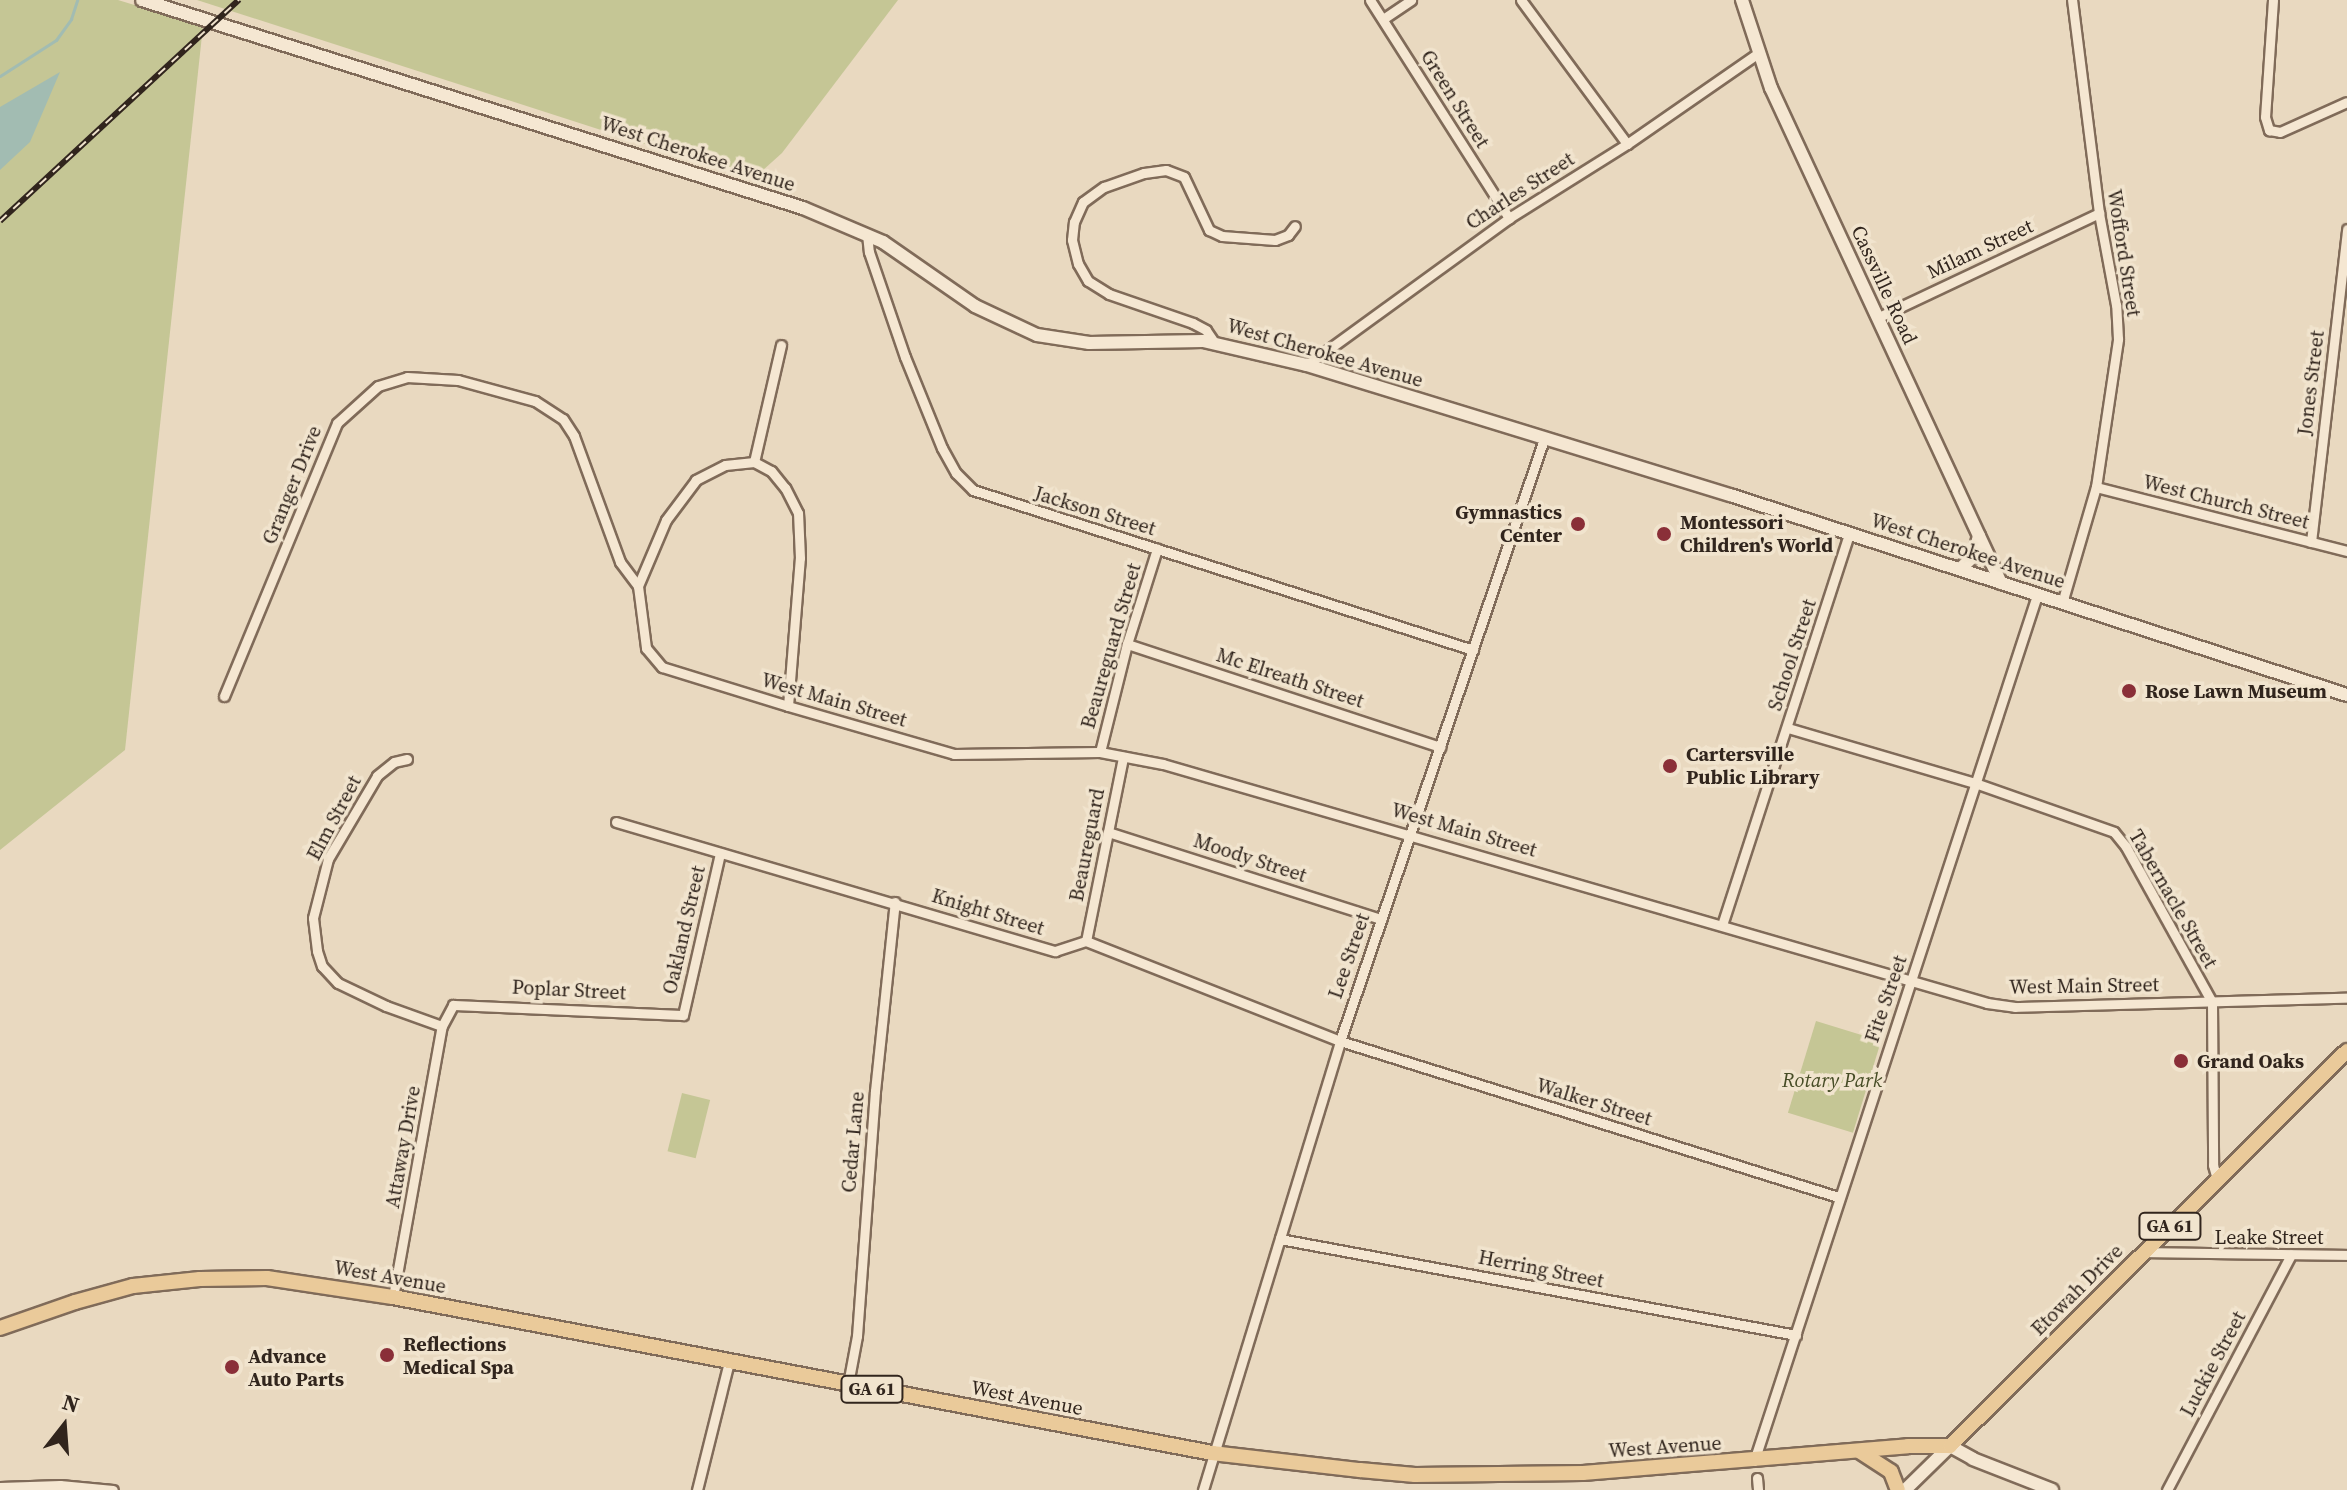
<!DOCTYPE html>
<html>
<head>
<meta charset="utf-8">
<style>
  body { margin:0 }
  #map { position:relative; width:2347px; height:1490px; overflow:hidden; background:#e9d9c0; font-family:"Source Serif 4",serif }
  div>[style] { position:absolute }
  .green>* { inset:0; background:#c5c695; transform-origin:0 0 }
  .water>* { inset:0; background:#a2bcb2 }
  .stream>* { height:3px; margin:-1.5px; padding:0 1.5px; transform-origin:1.5px; border-radius:1.5px; background:#a2bcb2 }
  .roads { filter:drop-shadow(2px 0 #806b59) drop-shadow(-2px 0 #806b59) drop-shadow(0 2px #806b59) drop-shadow(0 -2px #806b59) }
  .street>* { height:9px; margin:-4.5px; padding:0 4.5px; transform-origin:4.5px; border-radius:4.5px; background:#f5e7d2 }
  .secondary>* { height:12px; margin:-6px; padding:0 6px; transform-origin:6px; border-radius:6px; background:#f5e7d2 }
  .primary>* { height:14px; margin:-7px; padding:0 7px; transform-origin:7px; border-radius:7px; background:#eaca9a }
  .rail>* { height:6px; margin-top:-3px; transform-origin:0; background:repeating-linear-gradient(90deg,#f1e4ce 0 9px,#31251d 0 18px); box-sizing:border-box; border-block:2px solid #31251d }
  .dots>* { width:22px; height:22px; translate:-50% -50%; box-sizing:border-box; border:4px solid #f1e4ce; border-radius:50% }
  span { translate:-50% -50%; white-space:nowrap; text-align:center; line-height:1.15; -webkit-text-stroke:7px #f1e4ce; paint-order:stroke }
  .shield-label span { padding:2px 6px; background:#f1e4ce; border:2px solid; border-radius:6px; -webkit-text-stroke-width:0 }
  .shield-label { font-size:18px; color:#31251d; font-weight:700 }
  .street-label { font-size:20px; color:#31251d }
  .poi-label { font-size:20px; color:#31251d; font-weight:700 }
  .right { translate:-100% -50%; text-align:right }
  .left { translate:0 -50%; text-align:left }
  .park-label { font-size:20px; color:#464c25; font-style:italic }
  .north { position:absolute; left:24px; top:1386px; width:80px; height:80px; -webkit-text-stroke:6px #f1e4ce; paint-order:stroke; rotate:17deg; font-size:22px; font-weight:700; line-height:32px; text-align:center; color:#31251d }
  .north::after { content:''; display:block; margin:auto; width:28px; height:36px; background:#31251d; clip-path:polygon(50% 0,100% 100%,50% 72%,0 100%) }
</style>
</head>
<body>
<div id="map">
  <div class="green">
    <div style="clip-path:polygon(0 0,118px 0,203px 26px,125px 750px,0 850px)"></div>
    <div style="clip-path:polygon(197px 0,898px 0,782px 153px,753px 179px)"></div>
    <div style="left:1816px;top:1021px;width:68px;height:96px;rotate:17deg"></div>
    <div style="left:682px;top:1093px;width:29px;height:60px;rotate:14deg"></div>
  </div>
  <div class="water">
    <div style="clip-path:polygon(60px 72px,30px 142px,0 170px,0 107px)"></div>
  </div>
  <div class="stream">
    <div style="left:0;top:76px;width:67px;rotate:-32.7deg"></div>
    <div style="left:56px;top:40px;width:26px;rotate:-54deg"></div>
    <div style="left:71px;top:19px;width:20px;rotate:-72deg"></div>
  </div>
  <div class="roads">
    <div class="street">
      <div style="left:1370px;top:0;width:259px;rotate:57.5deg"></div>
      <div style="left:1521px;top:0;width:179px;rotate:53.6deg"></div>
      <div style="left:2273px;top:0;width:117px;rotate:93.9deg"></div>
      <div style="left:2265px;top:117px;width:14px;rotate:73deg"></div>
      <div style="left:2269px;top:130px;width:11px;rotate:10deg"></div>
      <div style="left:2280px;top:132px;width:73px;rotate:-24.1deg"></div>
      <div style="left:1383px;top:19px;width:34px;rotate:-34deg"></div>
      <div style="left:867px;top:234px;width:18px;rotate:84deg"></div>
      <div style="left:869px;top:252px;width:111px;rotate:71.1deg"></div>
      <div style="left:905px;top:357px;width:98px;rotate:67.9deg"></div>
      <div style="left:942px;top:448px;width:29px;rotate:61deg"></div>
      <div style="left:956px;top:473px;width:24px;rotate:45deg"></div>
      <div style="left:973px;top:490px;width:525px;rotate:17.74deg"></div>
      <div style="left:1877px;top:318px;width:246px;rotate:-25.3deg"></div>
      <div style="left:1214px;top:342px;width:14px;rotate:-124deg"></div>
      <div style="left:1206px;top:330px;width:15px;rotate:-152deg"></div>
      <div style="left:1193px;top:323px;width:89px;rotate:-161deg"></div>
      <div style="left:1109px;top:294px;width:25px;rotate:-148deg"></div>
      <div style="left:1088px;top:281px;width:20px;rotate:-120deg"></div>
      <div style="left:1078px;top:264px;width:25px;rotate:-104deg"></div>
      <div style="left:1072px;top:240px;width:18px;rotate:-84deg"></div>
      <div style="left:1074px;top:222px;width:22px;rotate:-66deg"></div>
      <div style="left:1083px;top:202px;width:26px;rotate:-36deg"></div>
      <div style="left:1104px;top:187px;width:42px;rotate:-19.3deg"></div>
      <div style="left:1144px;top:173px;width:22px;rotate:-8deg"></div>
      <div style="left:1166px;top:170px;width:19px;rotate:21deg"></div>
      <div style="left:1184px;top:177px;width:59px;rotate:64.7deg"></div>
      <div style="left:1209px;top:230px;width:14px;rotate:25deg"></div>
      <div style="left:1222px;top:236px;width:53px;rotate:4.3deg"></div>
      <div style="left:1275px;top:240px;width:14px;rotate:-21deg"></div>
      <div style="left:1288px;top:235px;width:11px;rotate:-52deg"></div>
      <div style="left:1307px;top:365px;width:250px;rotate:-36deg"></div>
      <div style="left:1509px;top:218px;width:139px;rotate:-32.1deg"></div>
      <div style="left:1627px;top:144px;width:158px;rotate:-34.7deg"></div>
      <div style="left:754px;top:462px;width:120px;rotate:-77deg"></div>
      <div style="left:2096px;top:487px;width:259px;rotate:14.3deg"></div>
      <div style="left:2311px;top:542px;width:315px;rotate:-83.4deg"></div>
      <div style="left:2062px;top:603px;width:121px;rotate:-73.7deg"></div>
      <div style="left:2096px;top:487px;width:150px;rotate:-81.5deg"></div>
      <div style="left:2118px;top:339px;width:34px;rotate:-93deg"></div>
      <div style="left:2116px;top:305px;width:94px;rotate:-100.5deg"></div>
      <div style="left:2099px;top:213px;width:215px;rotate:-97.2deg"></div>
      <div style="left:1127px;top:644px;width:330px;rotate:18.2deg"></div>
      <div style="left:224px;top:696px;width:295px;rotate:-67.5deg"></div>
      <div style="left:337px;top:423px;width:55px;rotate:-42.1deg"></div>
      <div style="left:378px;top:386px;width:30px;rotate:-17deg"></div>
      <div style="left:407px;top:377px;width:51px;rotate:3.4deg"></div>
      <div style="left:458px;top:380px;width:80px;rotate:15.3deg"></div>
      <div style="left:535px;top:401px;width:33px;rotate:33deg"></div>
      <div style="left:563px;top:419px;width:20px;rotate:57deg"></div>
      <div style="left:574px;top:436px;width:134px;rotate:69.9deg"></div>
      <div style="left:620px;top:562px;width:30px;rotate:53deg"></div>
      <div style="left:788px;top:706px;width:148px;rotate:-85.4deg"></div>
      <div style="left:800px;top:558px;width:45px;rotate:-92.5deg"></div>
      <div style="left:798px;top:513px;width:28px;rotate:-117deg"></div>
      <div style="left:785px;top:488px;width:22px;rotate:-129deg"></div>
      <div style="left:771px;top:471px;width:19px;rotate:-152deg"></div>
      <div style="left:754px;top:462px;width:29px;rotate:174deg"></div>
      <div style="left:725px;top:465px;width:33px;rotate:153deg"></div>
      <div style="left:696px;top:480px;width:50px;rotate:126.9deg"></div>
      <div style="left:666px;top:520px;width:72px;rotate:113deg"></div>
      <div style="left:638px;top:586px;width:63px;rotate:82.6deg"></div>
      <div style="left:646px;top:648px;width:25px;rotate:50deg"></div>
      <div style="left:662px;top:667px;width:132px;rotate:17.2deg"></div>
      <div style="left:788px;top:706px;width:173px;rotate:16.1deg"></div>
      <div style="left:954px;top:754px;width:146px;rotate:-0.8deg"></div>
      <div style="left:1100px;top:752px;width:64px;rotate:10.8deg"></div>
      <div style="left:1163px;top:764px;width:858px;rotate:16.17deg"></div>
      <div style="left:1987px;top:1003px;width:28px;rotate:8deg"></div>
      <div style="left:2015px;top:1007px;width:332px;rotate:-1.6deg"></div>
      <div style="left:1788px;top:728px;width:195px;rotate:16.4deg"></div>
      <div style="left:1975px;top:783px;width:147px;rotate:19.4deg"></div>
      <div style="left:2114px;top:832px;width:19px;rotate:51deg"></div>
      <div style="left:2126px;top:847px;width:177px;rotate:61deg"></div>
      <div style="left:2212px;top:1002px;width:163px;rotate:89.6deg"></div>
      <div style="left:2213px;top:1165px;width:15px;rotate:74deg"></div>
      <div style="left:1100px;top:752px;width:111px;rotate:-76deg"></div>
      <div style="left:1127px;top:644px;width:100px;rotate:-72.5deg"></div>
      <div style="left:407px;top:759px;width:13px;rotate:167deg"></div>
      <div style="left:394px;top:762px;width:22px;rotate:141deg"></div>
      <div style="left:377px;top:776px;width:96px;rotate:120.6deg"></div>
      <div style="left:328px;top:859px;width:61px;rotate:104.3deg"></div>
      <div style="left:313px;top:918px;width:33px;rotate:83deg"></div>
      <div style="left:317px;top:951px;width:16px;rotate:72deg"></div>
      <div style="left:322px;top:966px;width:23px;rotate:47deg"></div>
      <div style="left:338px;top:983px;width:53px;rotate:25.6deg"></div>
      <div style="left:386px;top:1006px;width:59px;rotate:19.7deg"></div>
      <div style="left:616px;top:822px;width:458px;rotate:16.4deg"></div>
      <div style="left:1055px;top:951px;width:33px;rotate:-18deg"></div>
      <div style="left:1086px;top:941px;width:273px;rotate:21.5deg"></div>
      <div style="left:1340px;top:1041px;width:522px;rotate:17.39deg"></div>
      <div style="left:1108px;top:832px;width:287px;rotate:17.7deg"></div>
      <div style="left:1722px;top:925px;width:412px;rotate:-72deg"></div>
      <div style="left:1086px;top:941px;width:188px;rotate:-78.6deg"></div>
      <div style="left:1280px;top:1239px;width:525px;rotate:10.54deg"></div>
      <div style="left:2143px;top:1252px;width:204px;rotate:0.8deg"></div>
      <div style="left:393px;top:1297px;width:275px;rotate:-79.8deg"></div>
      <div style="left:442px;top:1026px;width:24px;rotate:-62deg"></div>
      <div style="left:453px;top:1005px;width:230px;rotate:2.5deg"></div>
      <div style="left:683px;top:1015px;width:166px;rotate:-77.1deg"></div>
      <div style="left:848px;top:1384px;width:49px;rotate:-79.4deg"></div>
      <div style="left:857px;top:1336px;width:246px;rotate:-85.8deg"></div>
      <div style="left:875px;top:1091px;width:190px;rotate:-84deg"></div>
      <div style="left:1754px;top:1461px;width:911px;rotate:-71.9deg"></div>
      <div style="left:1757px;top:1478px;width:12px;rotate:85deg"></div>
      <div style="left:0;top:1487px;width:60px;rotate:-1.9deg"></div>
      <div style="left:60px;top:1485px;width:53px;rotate:5.4deg"></div>
      <div style="left:697px;top:1490px;width:132px;rotate:-76deg"></div>
      <div style="left:1203px;top:1490px;width:469px;rotate:-73deg"></div>
      <div style="left:1340px;top:1041px;width:636px;rotate:-71.28deg"></div>
      <div style="left:2167px;top:1490px;width:266px;rotate:-62.2deg"></div>
    </div>
    <div class="secondary">
      <div style="left:142px;top:0;width:693px;rotate:17.47deg"></div>
      <div style="left:803px;top:208px;width:87px;rotate:23deg"></div>
      <div style="left:883px;top:242px;width:112px;rotate:34.8deg"></div>
      <div style="left:975px;top:306px;width:68px;rotate:25.1deg"></div>
      <div style="left:1037px;top:335px;width:53px;rotate:8.7deg"></div>
      <div style="left:1089px;top:343px;width:114px;rotate:-1deg"></div>
      <div style="left:1203px;top:341px;width:107px;rotate:13deg"></div>
      <div style="left:1307px;top:365px;width:443px;rotate:17.1deg"></div>
      <div style="left:1730px;top:495px;width:649px;rotate:17.96deg"></div>
      <div style="left:1742px;top:0;width:93px;rotate:71.8deg"></div>
      <div style="left:1771px;top:88px;width:546px;rotate:65.08deg"></div>
      <div style="left:1960px;top:569px;width:18px;rotate:-43deg"></div>
      <div style="left:1973px;top:557px;width:22px;rotate:-74deg"></div>
      <div style="left:1905px;top:1490px;width:63px;rotate:-44.4deg"></div>
      <div style="left:1950px;top:1446px;width:26px;rotate:29deg"></div>
      <div style="left:1973px;top:1459px;width:85px;rotate:21.4deg"></div>
    </div>
    <div class="primary">
      <div style="left:0;top:1328px;width:79px;rotate:-19.1deg"></div>
      <div style="left:75px;top:1302px;width:60px;rotate:-15.4deg"></div>
      <div style="left:133px;top:1286px;width:67px;rotate:-6deg"></div>
      <div style="left:200px;top:1279px;width:67px;rotate:-0.9deg"></div>
      <div style="left:267px;top:1278px;width:127px;rotate:8.6deg"></div>
      <div style="left:393px;top:1297px;width:834px;rotate:10.78deg"></div>
      <div style="left:1212px;top:1453px;width:149px;rotate:6.6deg"></div>
      <div style="left:1360px;top:1470px;width:55px;rotate:5.2deg"></div>
      <div style="left:1415px;top:1475px;width:168px;rotate:-0.7deg"></div>
      <div style="left:1583px;top:1473px;width:326px;rotate:-4.7deg"></div>
      <div style="left:1908px;top:1446px;width:42px"></div>
      <div style="left:1950px;top:1446px;width:560px;rotate:-44.86deg"></div>
      <div style="left:1859px;top:1451px;width:38px;rotate:33deg"></div>
      <div style="left:1891px;top:1472px;width:19px;rotate:69deg"></div>
    </div>
  </div>
  <div class="rail">
    <div style="left:0;top:221px;width:326px;rotate:-42.8deg"></div>
  </div>
  <div class="dots">
    <div style="left:1578px;top:524px;background:#8a2f38"></div>
    <div style="left:1664px;top:534px;background:#8a2f38"></div>
    <div style="left:2129px;top:691px;background:#8a2f38"></div>
    <div style="left:1670px;top:766px;background:#8a2f38"></div>
    <div style="left:2181px;top:1061px;background:#8a2f38"></div>
    <div style="left:387px;top:1355px;background:#8a2f38"></div>
    <div style="left:232px;top:1367px;background:#8a2f38"></div>
  </div>
  <div class="shield-label">
    <span style="left:2170px;top:1226px">GA 61</span>
    <span style="left:872px;top:1389px">GA 61</span>
  </div>
  <div class="street-label">
    <span style="left:1455px;top:99px;rotate:58deg">Green Street</span>
    <span style="left:698px;top:154px;rotate:18deg">West Cherokee Avenue</span>
    <span style="left:1520px;top:191px;rotate:-33deg">Charles Street</span>
    <span style="left:1980px;top:249px;rotate:-25deg">Milam Street</span>
    <span style="left:2124px;top:253px;rotate:81deg">Wofford Street</span>
    <span style="left:1884px;top:285px;rotate:65deg">Cassville Road</span>
    <span style="left:1325px;top:353px;rotate:16deg">West Cherokee Avenue</span>
    <span style="left:2311px;top:383px;rotate:-83deg">Jones Street</span>
    <span style="left:292px;top:485px;rotate:-68deg">Granger Drive</span>
    <span style="left:2226px;top:502px;rotate:14deg">West Church Street</span>
    <span style="left:1095px;top:511px;rotate:17deg">Jackson Street</span>
    <span style="left:1968px;top:551px;rotate:18deg">West Cherokee Avenue</span>
    <span style="left:1111px;top:646px;rotate:-74deg">Beaureguard Street</span>
    <span style="left:1792px;top:655px;rotate:-72deg">School Street</span>
    <span style="left:1290px;top:678px;rotate:18deg">Mc Elreath Street</span>
    <span style="left:834px;top:700px;rotate:16deg">West Main Street</span>
    <span style="left:334px;top:818px;rotate:-62deg">Elm Street</span>
    <span style="left:1464px;top:830px;rotate:16deg">West Main Street</span>
    <span style="left:1087px;top:845px;rotate:-79deg">Beaureguard</span>
    <span style="left:1250px;top:858px;rotate:18deg">Moody Street</span>
    <span style="left:2173px;top:899px;rotate:60deg">Tabernacle Street</span>
    <span style="left:988px;top:912px;rotate:17deg">Knight Street</span>
    <span style="left:684px;top:930px;rotate:-77deg">Oakland Street</span>
    <span style="left:1349px;top:956px;rotate:-71deg">Lee Street</span>
    <span style="left:2084px;top:986px;rotate:-1deg">West Main Street</span>
    <span style="left:569px;top:990px;rotate:3deg">Poplar Street</span>
    <span style="left:1886px;top:999px;rotate:-71deg">Fite Street</span>
    <span style="left:1594px;top:1102px;rotate:17deg">Walker Street</span>
    <span style="left:853px;top:1142px;rotate:-85deg">Cedar Lane</span>
    <span style="left:403px;top:1147px;rotate:-80deg">Attaway Drive</span>
    <span style="left:2269px;top:1237px">Leake Street</span>
    <span style="left:1541px;top:1269px;rotate:11deg">Herring Street</span>
    <span style="left:390px;top:1277px;rotate:10deg">West Avenue</span>
    <span style="left:2077px;top:1290px;rotate:-45deg">Etowah Drive</span>
    <span style="left:2213px;top:1364px;rotate:-62deg">Luckie Street</span>
    <span style="left:1027px;top:1398px;rotate:11deg">West Avenue</span>
    <span style="left:1665px;top:1447px;rotate:-4deg">West Avenue</span>
  </div>
  <div class="poi-label">
    <span class="right" style="left:1562px;top:524px">Gymnastics<br>Center</span>
    <span class="left" style="left:1680px;top:534px">Montessori<br>Children's World</span>
    <span class="left" style="left:2145px;top:691px">Rose Lawn Museum</span>
    <span class="left" style="left:1686px;top:766px">Cartersville<br>Public Library</span>
    <span class="left" style="left:2197px;top:1061px">Grand Oaks</span>
    <span class="left" style="left:403px;top:1356px">Reflections<br>Medical Spa</span>
    <span class="left" style="left:248px;top:1368px">Advance<br>Auto Parts</span>
  </div>
  <div class="park-label">
    <span style="left:1832px;top:1080px">Rotary Park</span>
  </div>
  <div class="north">N</div>
</div>
</body>
</html>
